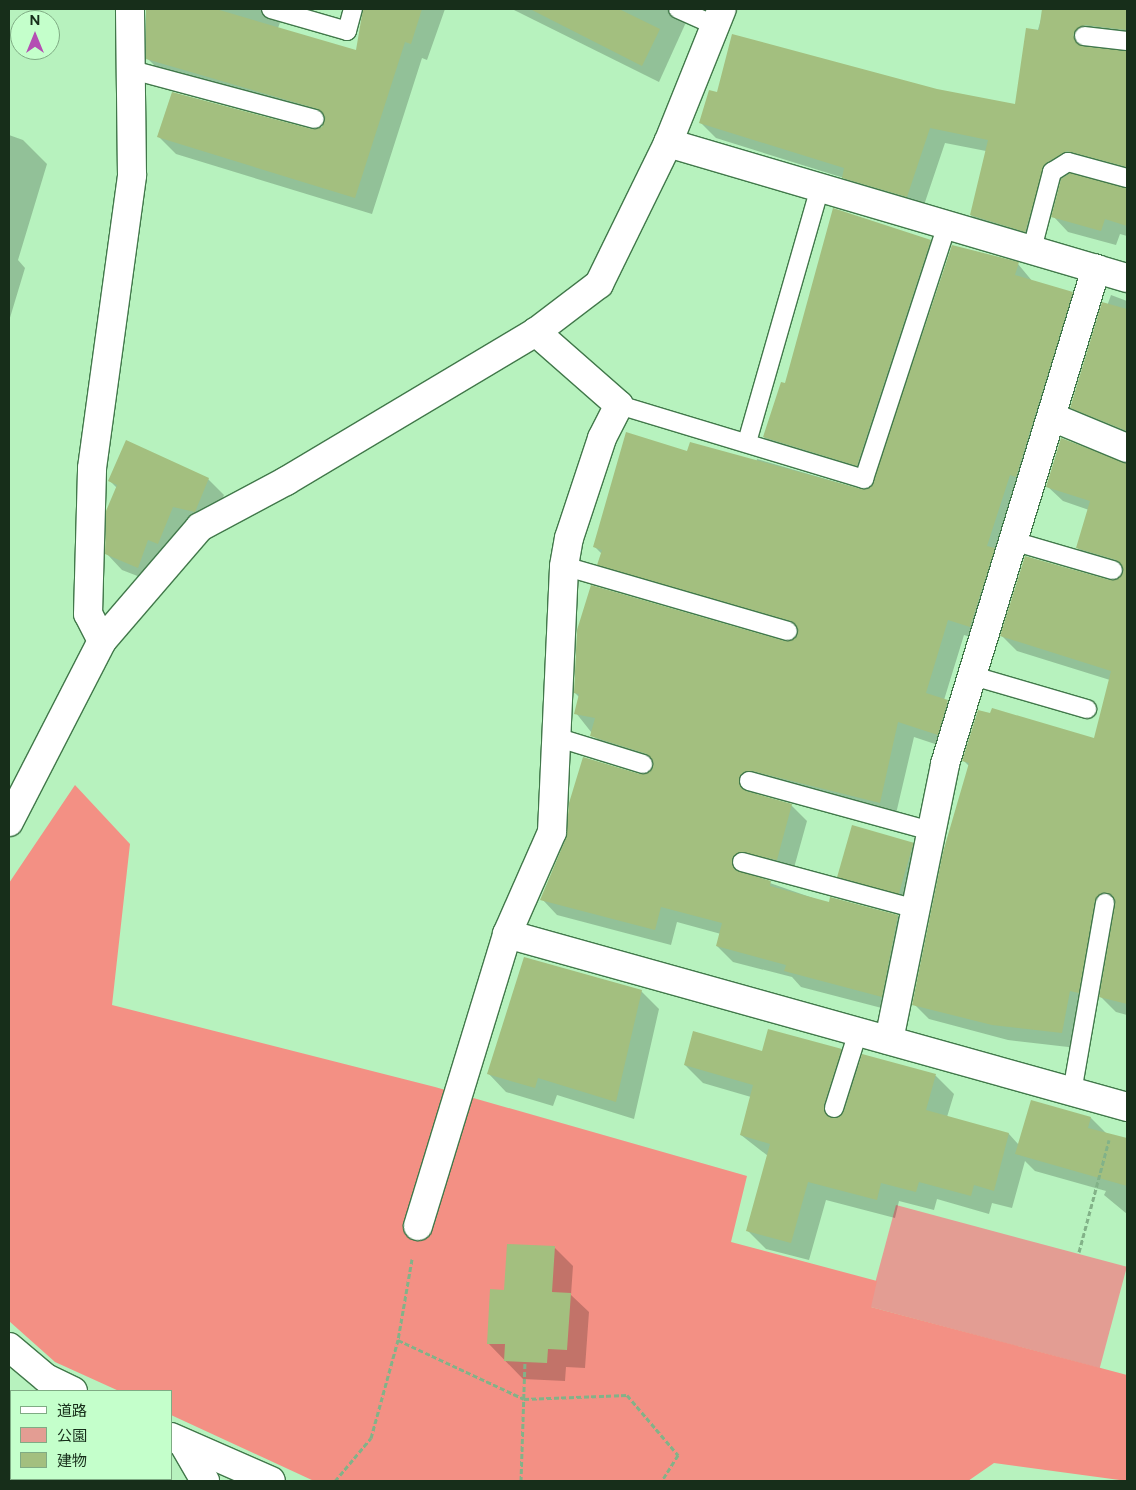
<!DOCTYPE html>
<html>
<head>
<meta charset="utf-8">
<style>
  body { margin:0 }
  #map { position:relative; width:1136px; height:1490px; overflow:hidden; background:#b7f2be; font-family:Figtree,"Noto Sans JP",sans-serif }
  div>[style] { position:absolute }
  .green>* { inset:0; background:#e39d93; transform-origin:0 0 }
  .forest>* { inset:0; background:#f39084 }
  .shadow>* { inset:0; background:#0003 }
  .building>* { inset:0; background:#a3bf7f; transform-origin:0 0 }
  .path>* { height:3px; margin-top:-1.5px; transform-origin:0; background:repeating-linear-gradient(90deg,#82b288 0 5px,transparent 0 7.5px) }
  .roads { filter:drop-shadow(1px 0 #41784a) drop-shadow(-1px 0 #41784a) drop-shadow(0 1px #41784a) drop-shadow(0 -1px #41784a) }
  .service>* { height:18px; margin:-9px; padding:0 9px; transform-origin:9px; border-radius:9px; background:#fff }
  .minor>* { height:28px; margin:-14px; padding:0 14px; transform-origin:14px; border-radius:14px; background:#fff }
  span { translate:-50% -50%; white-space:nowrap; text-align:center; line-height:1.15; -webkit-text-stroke:4px #c4ffcb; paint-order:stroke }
  .frame { position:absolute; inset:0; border:10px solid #172e1a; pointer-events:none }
  .legend { position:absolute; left:10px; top:1390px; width:162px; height:90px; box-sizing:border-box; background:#c4ffcb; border:1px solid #7fab84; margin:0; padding:6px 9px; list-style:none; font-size:15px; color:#172e1a }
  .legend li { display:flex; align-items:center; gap:10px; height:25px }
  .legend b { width:25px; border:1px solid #7fab84 }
  .north { position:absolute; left:10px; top:10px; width:50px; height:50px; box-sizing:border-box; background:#c4ffcb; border:1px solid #7fab84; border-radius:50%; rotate:0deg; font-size:14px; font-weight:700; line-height:20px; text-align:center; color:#172e1a }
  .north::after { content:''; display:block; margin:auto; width:18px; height:22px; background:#b44eb3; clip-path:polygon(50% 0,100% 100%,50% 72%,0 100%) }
</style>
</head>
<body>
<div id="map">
  <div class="green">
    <div style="left:896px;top:1205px;width:239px;height:105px;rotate:15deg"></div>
  </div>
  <div class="forest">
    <div style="clip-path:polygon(75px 785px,130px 844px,112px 1005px,435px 1087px,747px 1176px,731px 1242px,877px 1281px,871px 1307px,1127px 1375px,1127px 1481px,994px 1463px,968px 1481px,314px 1481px,171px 1415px,171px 1391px,119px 1391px,55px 1362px,9px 1321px,9px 883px)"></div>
  </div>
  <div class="shadow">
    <div style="clip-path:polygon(147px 9px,285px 9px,278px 28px,357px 52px,371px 9px,445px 9px,427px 60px,422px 58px,372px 214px,176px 154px,159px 137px,312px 131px,323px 128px,325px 122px,164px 75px,147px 58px)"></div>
    <div style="clip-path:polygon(512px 9px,692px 9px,659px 82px)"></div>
    <div style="clip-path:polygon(1044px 9px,1127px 9px,1127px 44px,1100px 40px,1090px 49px,1127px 52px,1127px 177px,1086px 166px,1071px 175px,1127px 188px,1127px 236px,1120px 234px,1116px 245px,1068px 232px,1053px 216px,1062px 181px,1057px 184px,1040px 246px,986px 230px,971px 215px,986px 151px,945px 143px,922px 211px,858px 193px,844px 178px,716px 138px,701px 123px,718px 94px,937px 90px,1016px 105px)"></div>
    <div style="clip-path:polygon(9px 135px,23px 140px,47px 164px,18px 260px,25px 268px,9px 321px)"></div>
    <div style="clip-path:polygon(930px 241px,945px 256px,872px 480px,779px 452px,764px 437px,785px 384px)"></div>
    <div style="clip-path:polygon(1018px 264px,1033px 282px,1072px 293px,1088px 309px,986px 642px,964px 635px,944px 700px,963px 717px,953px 750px,914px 737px,895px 818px,768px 786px,754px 795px,791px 805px,807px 821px,792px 875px,756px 867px,747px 875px,830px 904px,898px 916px,914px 932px,897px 1012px,801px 987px,792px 977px,733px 962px,717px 946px,721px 934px,677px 922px,671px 945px,557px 915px,542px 899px,640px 776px,655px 767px,607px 752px,576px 713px,579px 697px,575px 693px,785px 643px,800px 634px,614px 580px,598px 564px,602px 554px,595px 547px,688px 452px,756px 463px,757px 459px,867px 491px)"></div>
    <div style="clip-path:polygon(1111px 295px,1127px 301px,1127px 439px,1087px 422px,1071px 407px)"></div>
    <div style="clip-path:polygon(1127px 463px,1127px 1015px,1116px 1012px,1101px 997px,1116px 908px,1109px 917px,1077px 1048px,1008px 1040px,929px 1019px,914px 1004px,970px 767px,964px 761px,1095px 739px,1110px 680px,1017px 651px,1002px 636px,1125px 574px,1093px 563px,1078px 548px,1089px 510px,1063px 501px,1047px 486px)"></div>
    <div style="clip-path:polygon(208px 479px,224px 495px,211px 527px,153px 582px,122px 570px,107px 554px,117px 488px,110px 481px)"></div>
    <div style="clip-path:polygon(912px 844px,931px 863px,921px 912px,856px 894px,838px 876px)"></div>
    <div style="clip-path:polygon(641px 991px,659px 1009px,634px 1119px,557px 1095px,553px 1106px,506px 1092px,488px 1073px)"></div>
    <div style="clip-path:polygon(841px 1050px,859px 1068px,863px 1056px,936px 1076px,954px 1094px,947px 1117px,1009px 1134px,1019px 1145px,1091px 1118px,1107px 1134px,1127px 1140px,1127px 1214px,1104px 1195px,1106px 1191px,1035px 1171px,1025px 1161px,1012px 1208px,992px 1203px,989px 1214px,937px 1199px,934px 1210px,899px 1201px,895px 1218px,826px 1200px,809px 1260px,766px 1249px,747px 1230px,768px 1156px,741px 1135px,751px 1097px,703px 1083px,685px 1065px,763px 1052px)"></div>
    <div style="clip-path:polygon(555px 1248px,573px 1266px,571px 1295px,589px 1312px,585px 1368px,566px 1367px,565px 1381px,523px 1379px,488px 1343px,505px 1291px)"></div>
    <div style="clip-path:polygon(11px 1409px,11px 1479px,113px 1481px,9px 1481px)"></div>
  </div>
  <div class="building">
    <div style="clip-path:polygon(146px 9px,216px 9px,356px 50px,363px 9px,422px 9px,411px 44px,405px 42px,355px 198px,157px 137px,172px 92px,312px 129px,322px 127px,325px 117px,318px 109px,146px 59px)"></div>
    <div style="clip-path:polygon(530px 9px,619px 9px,660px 29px,642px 66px)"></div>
    <div style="clip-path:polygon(1042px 9px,1127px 9px,1127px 30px,1085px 25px,1073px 35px,1082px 46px,1127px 51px,1127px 167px,1067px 151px,1046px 163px,1025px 232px,970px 215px,988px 140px,930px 128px,907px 197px,842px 178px,844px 168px,699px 123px,709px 90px,717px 92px,732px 34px,937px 89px,1015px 104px,1026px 28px,1039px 30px)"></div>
    <div style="clip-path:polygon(1070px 173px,1127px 188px,1127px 226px,1105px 219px,1101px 231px,1051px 217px,1061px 179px)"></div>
    <div style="clip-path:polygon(833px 208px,931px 240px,857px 466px,763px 437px,781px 382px,785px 383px)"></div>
    <div style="clip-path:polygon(952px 245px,1019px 262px,1015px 275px,1073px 292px,1016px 477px,1010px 475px,987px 546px,995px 548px,970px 627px,948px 620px,926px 693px,948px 700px,938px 735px,898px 722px,880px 803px,752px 771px,739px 779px,746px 791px,792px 804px,777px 860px,740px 852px,732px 859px,735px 870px,771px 881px,770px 886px,829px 902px,830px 897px,898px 915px,882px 997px,784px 971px,786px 965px,716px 946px,722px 923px,661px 907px,655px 930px,540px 900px,566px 838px,569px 803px,583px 757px,640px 774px,653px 767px,647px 754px,590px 736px,595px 718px,574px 714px,579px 694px,574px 693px,577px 630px,591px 585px,785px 641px,798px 633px,791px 621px,597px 565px,602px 550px,593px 547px,626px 432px,687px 451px,690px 442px,861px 489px,871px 487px)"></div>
    <div style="clip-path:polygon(1102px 302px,1127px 309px,1127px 431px,1070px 408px)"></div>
    <div style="clip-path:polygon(1061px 438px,1127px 463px,1127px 1004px,1099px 997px,1115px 904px,1112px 895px,1102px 893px,1095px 901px,1079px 993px,1070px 991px,1062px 1033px,992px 1025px,912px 1005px,943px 852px,969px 763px,962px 761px,978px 710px,990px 713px,992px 708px,1094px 738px,1111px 671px,1000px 636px,1025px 556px,1110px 580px,1123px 573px,1116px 560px,1076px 548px,1090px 501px,1046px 487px)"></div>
    <div style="clip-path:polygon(126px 440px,209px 478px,195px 512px,173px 507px,158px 544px,148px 540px,138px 568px,105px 554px,106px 511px,117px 485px,108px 481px)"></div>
    <div style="left:852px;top:825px;width:64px;height:54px;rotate:16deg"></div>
    <div style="clip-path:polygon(524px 957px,642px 990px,616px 1102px,538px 1078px,535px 1088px,487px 1074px)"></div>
    <div style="clip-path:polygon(768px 1029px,842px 1049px,824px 1105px,831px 1118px,844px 1111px,862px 1054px,936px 1074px,926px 1110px,1009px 1133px,994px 1191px,974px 1185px,971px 1196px,919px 1182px,916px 1192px,881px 1183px,877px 1200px,808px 1182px,791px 1243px,746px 1231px,770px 1144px,740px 1135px,753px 1085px,684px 1065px,693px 1031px,762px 1051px)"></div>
    <div style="clip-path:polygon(1031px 1100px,1091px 1117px,1088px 1128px,1127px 1138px,1127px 1186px,1015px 1154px)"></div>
    <div style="clip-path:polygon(507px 1244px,555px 1246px,552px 1292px,571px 1293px,567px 1350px,548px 1349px,547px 1363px,504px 1361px,505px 1344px,487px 1344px,490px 1289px,504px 1290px)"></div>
  </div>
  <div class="path">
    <div style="left:1079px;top:1252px;width:116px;rotate:-75deg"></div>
    <div style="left:412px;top:1259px;width:82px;rotate:99.8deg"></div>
    <div style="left:398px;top:1340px;width:139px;rotate:25.1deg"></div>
    <div style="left:524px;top:1399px;width:103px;rotate:-2.2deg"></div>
    <div style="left:627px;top:1395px;width:79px;rotate:49.6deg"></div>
    <div style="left:678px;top:1455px;width:31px;rotate:122deg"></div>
    <div style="left:335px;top:1481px;width:56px;rotate:-50.1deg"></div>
    <div style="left:371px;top:1438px;width:102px;rotate:-74.6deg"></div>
    <div style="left:521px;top:1481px;width:119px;rotate:-88.1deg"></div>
  </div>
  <div class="roads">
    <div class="service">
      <div style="left:271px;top:9px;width:79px;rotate:16.1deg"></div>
      <div style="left:347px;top:31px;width:23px;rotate:-75deg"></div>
      <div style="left:678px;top:9px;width:42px;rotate:24.1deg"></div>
      <div style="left:1084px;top:36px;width:43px;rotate:6.6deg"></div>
      <div style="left:132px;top:70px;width:189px;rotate:15deg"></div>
      <div style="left:1032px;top:249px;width:80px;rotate:-75.4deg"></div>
      <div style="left:1052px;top:172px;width:19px;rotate:-32deg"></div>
      <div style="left:1068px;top:162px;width:61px;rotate:15.2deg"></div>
      <div style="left:619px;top:405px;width:256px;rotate:16.8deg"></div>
      <div style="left:864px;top:479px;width:267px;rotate:-71.9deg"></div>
      <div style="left:747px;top:442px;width:264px;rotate:-74deg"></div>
      <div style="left:1013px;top:541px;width:104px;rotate:16.2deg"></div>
      <div style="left:564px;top:566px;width:233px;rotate:16.2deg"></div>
      <div style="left:970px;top:675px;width:122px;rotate:16.2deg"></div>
      <div style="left:559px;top:738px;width:88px;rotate:17.2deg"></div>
      <div style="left:749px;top:781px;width:189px;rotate:15.4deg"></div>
      <div style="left:742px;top:862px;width:180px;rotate:15.1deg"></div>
      <div style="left:1072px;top:1092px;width:192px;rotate:-80.1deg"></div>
      <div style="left:834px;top:1108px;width:80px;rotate:-72.5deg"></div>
    </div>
    <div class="minor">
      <div style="left:668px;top:143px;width:478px;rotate:16.4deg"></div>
      <div style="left:1052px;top:417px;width:81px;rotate:22.5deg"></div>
      <div style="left:102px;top:641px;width:30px;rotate:-117deg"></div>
      <div style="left:88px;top:614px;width:146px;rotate:-88.4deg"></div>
      <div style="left:92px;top:468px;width:296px;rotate:-82.2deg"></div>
      <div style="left:132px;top:175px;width:166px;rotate:-90.7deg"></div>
      <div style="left:9px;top:822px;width:203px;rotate:-62.8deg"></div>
      <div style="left:102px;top:641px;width:150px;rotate:-49.3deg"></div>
      <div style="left:200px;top:527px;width:98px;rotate:-28.1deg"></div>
      <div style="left:286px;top:481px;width:291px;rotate:-30.8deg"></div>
      <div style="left:536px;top:332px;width:79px;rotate:-37.3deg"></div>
      <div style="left:599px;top:284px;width:157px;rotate:-63.9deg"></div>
      <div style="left:668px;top:143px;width:144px;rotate:-68.1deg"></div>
      <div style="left:507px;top:934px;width:644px;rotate:15.59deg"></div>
      <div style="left:889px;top:1040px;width:282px;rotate:-78.5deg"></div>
      <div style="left:945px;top:764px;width:518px;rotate:-73.04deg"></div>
      <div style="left:418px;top:1226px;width:305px;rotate:-73deg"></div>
      <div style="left:507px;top:934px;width:111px;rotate:-66.2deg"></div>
      <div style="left:552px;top:832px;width:266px;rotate:-87.4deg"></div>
      <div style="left:564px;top:566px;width:28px;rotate:-80deg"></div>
      <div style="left:569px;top:538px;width:105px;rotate:-71.7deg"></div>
      <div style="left:602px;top:438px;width:37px;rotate:-63deg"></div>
      <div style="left:619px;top:405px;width:111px;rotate:-138.7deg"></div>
      <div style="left:9px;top:1347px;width:48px;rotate:40deg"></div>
      <div style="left:46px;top:1378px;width:30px;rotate:26deg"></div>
      <div style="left:171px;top:1437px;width:109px;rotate:23.7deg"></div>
      <div style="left:183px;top:1443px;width:44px;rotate:59.9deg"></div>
    </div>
  </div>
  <div class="frame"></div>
  <ul class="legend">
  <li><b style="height:6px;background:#fff"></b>道路</li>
  <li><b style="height:14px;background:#e39d93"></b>公園</li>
  <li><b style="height:14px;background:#a3bf7f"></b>建物</li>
  </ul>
  <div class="north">N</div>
</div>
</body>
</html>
